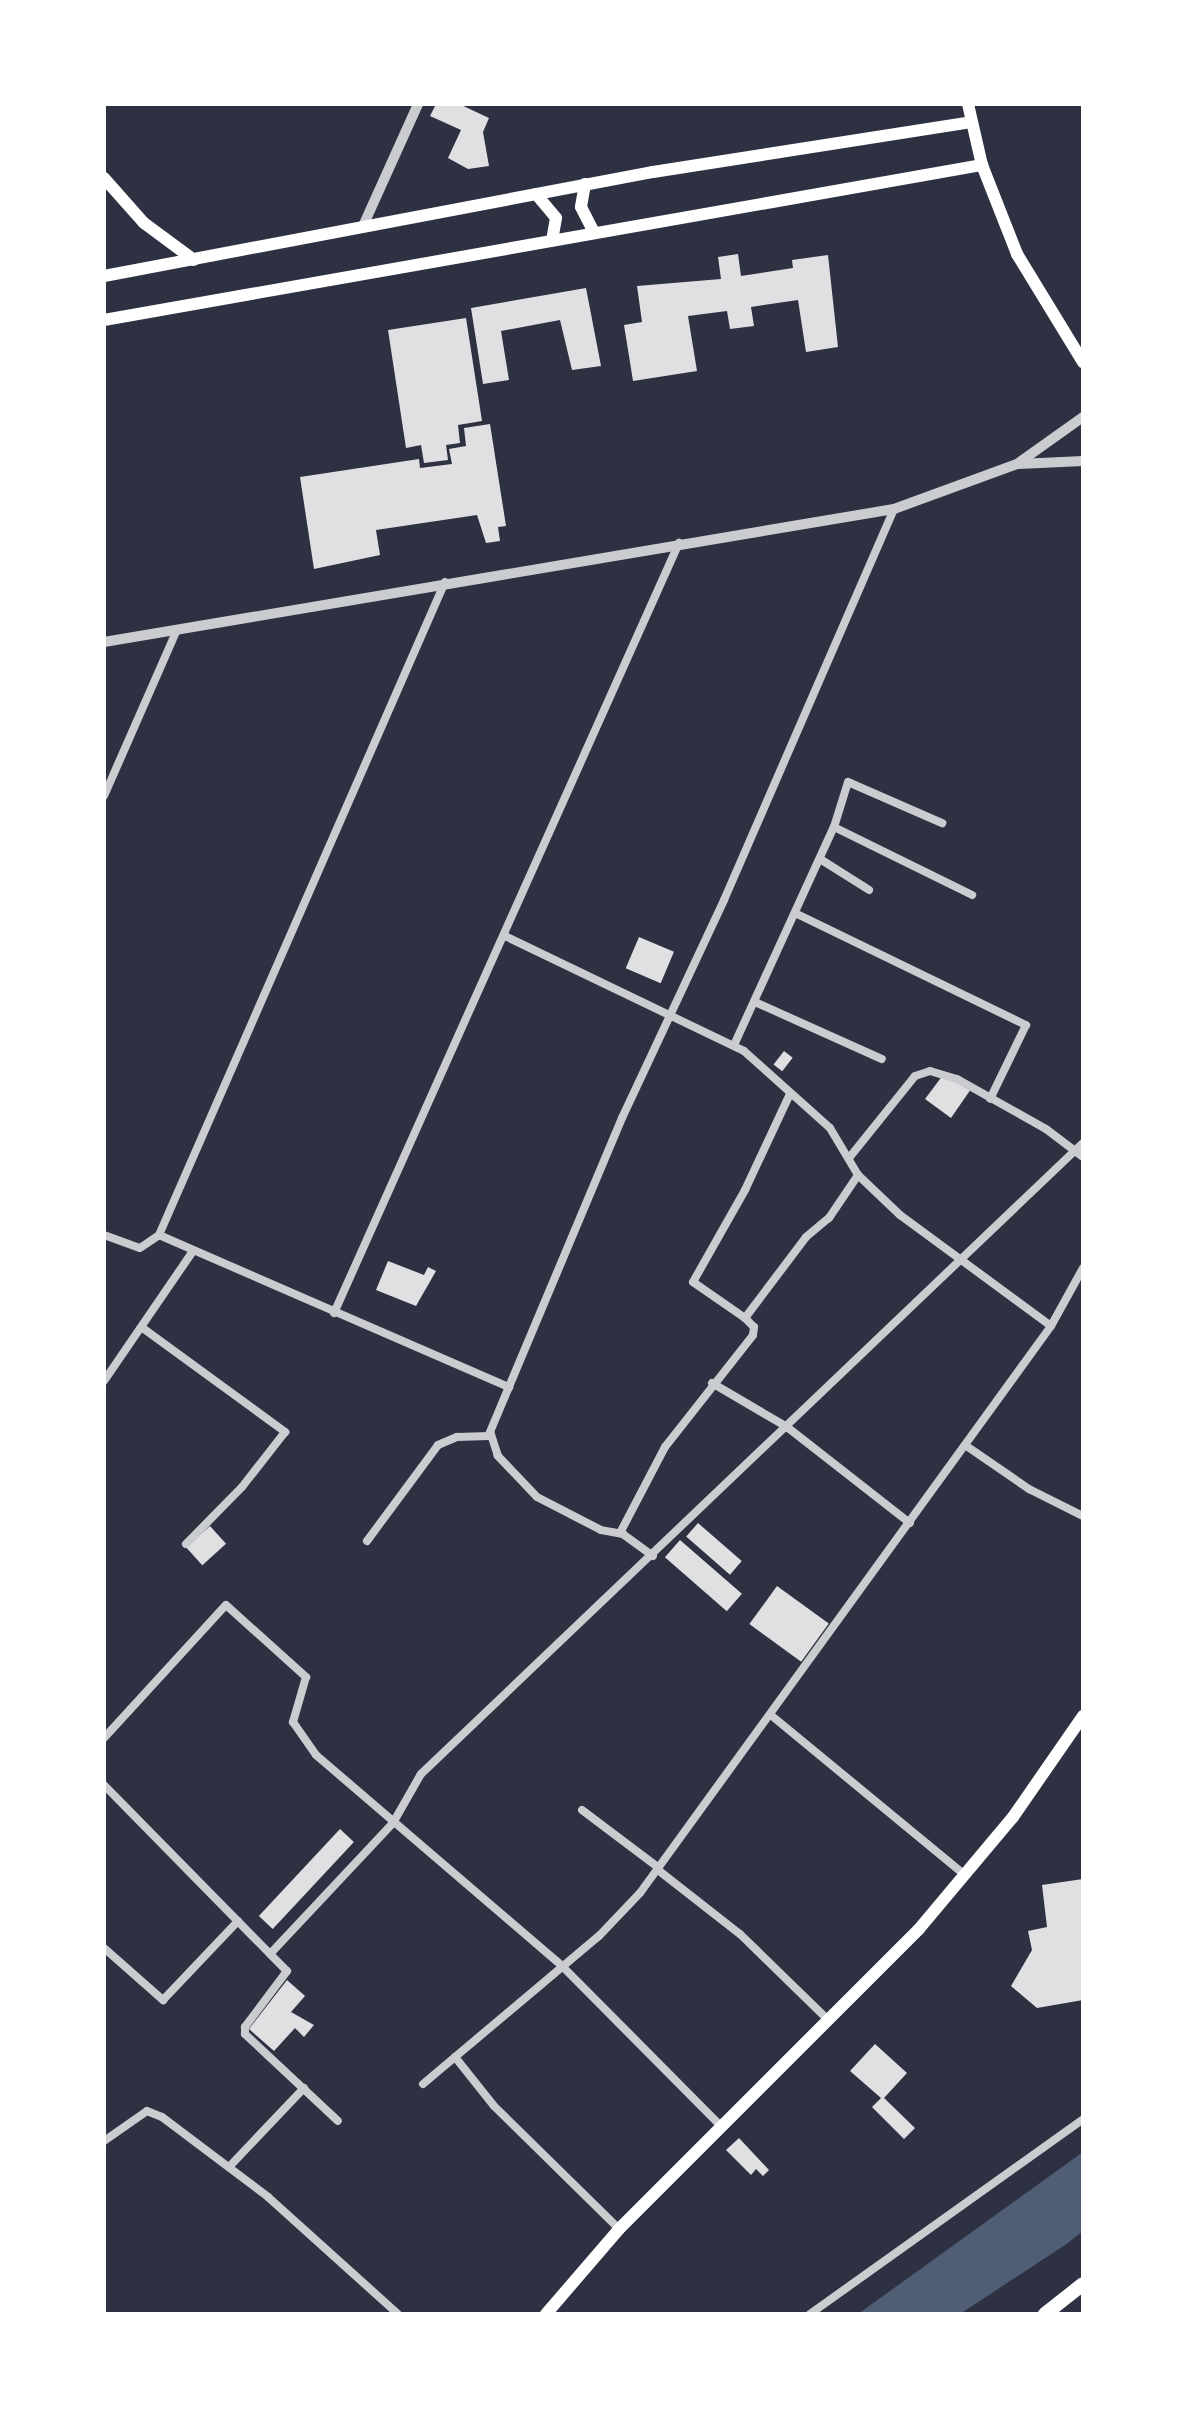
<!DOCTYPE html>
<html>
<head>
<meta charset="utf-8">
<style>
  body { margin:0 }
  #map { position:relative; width:1187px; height:2418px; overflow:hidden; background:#2d3142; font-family:Jost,sans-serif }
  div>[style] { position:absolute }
  .water>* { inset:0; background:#4f5d75 }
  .building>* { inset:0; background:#e0e0e3; transform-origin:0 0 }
  .minor>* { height:8px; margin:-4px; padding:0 4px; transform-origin:4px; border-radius:4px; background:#caccd0 }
  .tertiary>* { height:10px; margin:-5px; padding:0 5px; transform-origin:5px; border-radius:5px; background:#caccd0 }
  .secondary>* { height:12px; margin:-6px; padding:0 6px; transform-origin:6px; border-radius:6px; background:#fff }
  .trunk>* { height:14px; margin:-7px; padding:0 7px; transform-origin:7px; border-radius:7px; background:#fff }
  span { translate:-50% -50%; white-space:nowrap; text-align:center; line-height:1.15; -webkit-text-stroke:6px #fff; paint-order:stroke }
  .frame { position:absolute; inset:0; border:106px solid #fff; pointer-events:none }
</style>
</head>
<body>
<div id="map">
  <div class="water">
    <div style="clip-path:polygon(1083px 2152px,1083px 2231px,1068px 2243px,960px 2314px,858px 2314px)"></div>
  </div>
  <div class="building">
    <div style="clip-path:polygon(436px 104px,459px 104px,489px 118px,483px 132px,489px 166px,468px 169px,448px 158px,461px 130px,430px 116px)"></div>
    <div style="clip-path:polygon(738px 254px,741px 276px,793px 268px,792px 260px,828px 255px,838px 347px,806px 352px,798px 300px,751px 307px,754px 326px,730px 329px,727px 311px,688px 316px,697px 371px,633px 381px,624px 325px,642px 322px,637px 286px,721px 279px,718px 257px)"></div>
    <div style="clip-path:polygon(586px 288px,601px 366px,572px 370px,560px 320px,501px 331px,509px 380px,483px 384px,471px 308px)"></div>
    <div style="clip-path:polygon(466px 318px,482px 421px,458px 425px,460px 443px,446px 445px,448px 460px,424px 463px,421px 445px,406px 448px,388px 330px)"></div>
    <div style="clip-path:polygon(490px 424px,506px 526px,498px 527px,500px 541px,486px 543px,477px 515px,376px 530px,380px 555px,314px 569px,300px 477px,419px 459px,420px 468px,452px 464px,449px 449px,466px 446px,464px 428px)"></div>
    <div style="left:639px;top:937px;width:38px;height:34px;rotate:23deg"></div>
    <div style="left:784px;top:1051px;width:11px;height:17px;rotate:38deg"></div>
    <div style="clip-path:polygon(943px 1075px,971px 1089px,951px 1118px,925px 1099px)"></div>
    <div style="clip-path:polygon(388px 1261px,424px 1275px,428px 1267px,436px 1271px,416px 1306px,376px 1290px)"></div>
    <div style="left:698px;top:1523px;width:58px;height:18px;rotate:41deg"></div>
    <div style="left:210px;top:1526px;width:24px;height:32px;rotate:48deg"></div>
    <div style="left:680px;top:1540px;width:82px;height:23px;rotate:41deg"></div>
    <div style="left:777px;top:1586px;width:64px;height:47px;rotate:36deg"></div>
    <div style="left:340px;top:1829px;width:19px;height:119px;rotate:43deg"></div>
    <div style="clip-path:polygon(1083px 1879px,1083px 2000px,1037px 2008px,1011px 1986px,1032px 1950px,1028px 1931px,1047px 1927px,1042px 1885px)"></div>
    <div style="clip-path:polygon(287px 1980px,305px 1996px,291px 2012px,314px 2025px,304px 2037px,295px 2028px,274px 2051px,249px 2029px)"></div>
    <div style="clip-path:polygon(875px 2044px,907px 2073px,884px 2098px,915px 2128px,904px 2139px,872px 2107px,881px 2098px,850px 2071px)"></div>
    <div style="clip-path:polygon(739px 2138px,769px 2170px,763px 2176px,756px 2169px,751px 2175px,726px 2150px)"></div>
  </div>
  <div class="minor">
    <div style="left:104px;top:796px;width:181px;rotate:-66.3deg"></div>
    <div style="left:834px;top:827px;width:154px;rotate:26.2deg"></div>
    <div style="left:820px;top:859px;width:58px;rotate:32.3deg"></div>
    <div style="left:795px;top:913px;width:257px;rotate:25.9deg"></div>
    <div style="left:1026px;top:1025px;width:82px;rotate:115.9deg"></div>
    <div style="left:505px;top:936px;width:265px;rotate:25.7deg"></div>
    <div style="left:744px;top:1051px;width:115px;rotate:41.8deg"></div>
    <div style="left:830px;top:1128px;width:55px;rotate:59.2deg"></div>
    <div style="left:858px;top:1175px;width:58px;rotate:43.6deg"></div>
    <div style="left:900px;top:1215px;width:187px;rotate:36.3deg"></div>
    <div style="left:755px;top:1002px;width:139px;rotate:24.2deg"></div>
    <div style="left:734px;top:1045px;width:240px;rotate:-65.4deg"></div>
    <div style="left:834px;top:827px;width:47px;rotate:-72.7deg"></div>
    <div style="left:848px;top:782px;width:103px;rotate:23.6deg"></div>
    <div style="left:849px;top:1158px;width:105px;rotate:-51.2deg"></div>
    <div style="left:915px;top:1076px;width:16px;rotate:-18deg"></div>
    <div style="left:930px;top:1071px;width:28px;rotate:17deg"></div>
    <div style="left:957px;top:1079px;width:102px;rotate:29.3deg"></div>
    <div style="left:1046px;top:1129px;width:46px;rotate:37.1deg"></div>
    <div style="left:104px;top:1235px;width:38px;rotate:20deg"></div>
    <div style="left:140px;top:1248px;width:23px;rotate:-34deg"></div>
    <div style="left:159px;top:1235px;width:713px;rotate:-66.35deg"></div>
    <div style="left:159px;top:1235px;width:382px;rotate:23.5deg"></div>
    <div style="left:334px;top:1313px;width:844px;rotate:-65.87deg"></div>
    <div style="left:745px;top:1318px;width:63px;rotate:-145.3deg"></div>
    <div style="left:693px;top:1282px;width:106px;rotate:-60.5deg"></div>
    <div style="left:745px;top:1190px;width:104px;rotate:-64.9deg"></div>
    <div style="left:144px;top:1329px;width:175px;rotate:36.1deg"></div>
    <div style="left:285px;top:1432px;width:70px;rotate:128deg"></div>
    <div style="left:242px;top:1487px;width:80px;rotate:134.5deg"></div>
    <div style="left:104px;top:1381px;width:158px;rotate:-55.6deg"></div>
    <div style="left:712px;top:1383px;width:87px;rotate:30.4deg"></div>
    <div style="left:787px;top:1427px;width:156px;rotate:38deg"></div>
    <div style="left:965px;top:1445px;width:78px;rotate:34.5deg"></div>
    <div style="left:1029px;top:1489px;width:60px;rotate:26.6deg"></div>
    <div style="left:620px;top:1533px;width:97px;rotate:-62.4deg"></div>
    <div style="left:665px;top:1447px;width:142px;rotate:-51.8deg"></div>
    <div style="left:753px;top:1335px;width:8px;rotate:-83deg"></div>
    <div style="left:754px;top:1327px;width:13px;rotate:-135deg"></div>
    <div style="left:745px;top:1318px;width:101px;rotate:-53deg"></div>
    <div style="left:806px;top:1237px;width:30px;rotate:-40deg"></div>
    <div style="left:829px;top:1218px;width:52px;rotate:-56deg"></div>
    <div style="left:367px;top:1541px;width:119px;rotate:-53.5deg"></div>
    <div style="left:438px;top:1445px;width:21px;rotate:-23deg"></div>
    <div style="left:457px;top:1437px;width:32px;rotate:-2deg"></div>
    <div style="left:653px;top:1556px;width:37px;rotate:-144deg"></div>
    <div style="left:623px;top:1534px;width:22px;rotate:-170deg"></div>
    <div style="left:601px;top:1530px;width:72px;rotate:-152.7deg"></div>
    <div style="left:537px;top:1497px;width:57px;rotate:-133.6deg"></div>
    <div style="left:498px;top:1456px;width:25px;rotate:-108deg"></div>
    <div style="left:490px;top:1432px;width:341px;rotate:-67.2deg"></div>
    <div style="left:622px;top:1118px;width:241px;rotate:-64.9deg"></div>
    <div style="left:724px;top:900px;width:426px;rotate:-66.5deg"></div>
    <div style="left:772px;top:1716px;width:249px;rotate:39.5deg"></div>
    <div style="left:104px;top:1738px;width:180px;rotate:-47.5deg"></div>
    <div style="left:226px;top:1605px;width:108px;rotate:42deg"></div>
    <div style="left:306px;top:1677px;width:47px;rotate:106.1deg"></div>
    <div style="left:293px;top:1722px;width:40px;rotate:55.1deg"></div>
    <div style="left:316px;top:1755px;width:326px;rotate:40.6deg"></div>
    <div style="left:563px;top:1967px;width:224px;rotate:45.2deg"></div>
    <div style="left:104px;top:1785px;width:261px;rotate:45.5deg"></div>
    <div style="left:287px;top:1971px;width:70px;rotate:126.9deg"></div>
    <div style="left:245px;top:2027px;width:7px;rotate:90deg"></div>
    <div style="left:245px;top:2034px;width:127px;rotate:43.1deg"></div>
    <div style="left:582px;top:1810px;width:96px;rotate:37deg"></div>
    <div style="left:658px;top:1870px;width:104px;rotate:38deg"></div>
    <div style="left:740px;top:1934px;width:122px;rotate:44.3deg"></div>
    <div style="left:104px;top:1948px;width:79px;rotate:41.4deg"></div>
    <div style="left:163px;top:2000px;width:109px;rotate:-46.5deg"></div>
    <div style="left:270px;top:1954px;width:180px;rotate:-46.8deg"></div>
    <div style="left:393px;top:1823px;width:56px;rotate:-60.3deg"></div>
    <div style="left:421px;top:1774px;width:915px;rotate:-43.63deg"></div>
    <div style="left:455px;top:2057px;width:63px;rotate:51.5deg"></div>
    <div style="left:494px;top:2106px;width:175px;rotate:44.5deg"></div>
    <div style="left:423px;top:2084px;width:230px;rotate:-40.1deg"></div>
    <div style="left:599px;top:1936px;width:59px;rotate:-46.4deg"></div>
    <div style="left:640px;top:1893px;width:700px;rotate:-54.06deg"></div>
    <div style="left:1051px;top:1326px;width:66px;rotate:-61.1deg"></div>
    <div style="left:104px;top:2141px;width:52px;rotate:-34.9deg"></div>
    <div style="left:147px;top:2111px;width:16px;rotate:22deg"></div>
    <div style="left:162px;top:2117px;width:133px;rotate:37deg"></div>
    <div style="left:268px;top:2197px;width:175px;rotate:42deg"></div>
    <div style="left:229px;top:2167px;width:109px;rotate:-46.5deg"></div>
    <div style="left:810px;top:2314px;width:335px;rotate:-35.5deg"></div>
  </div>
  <div class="tertiary">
    <div style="left:363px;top:226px;width:134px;rotate:-65.7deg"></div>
    <div style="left:1019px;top:464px;width:64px;rotate:-2.7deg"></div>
    <div style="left:104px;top:642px;width:801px;rotate:-9.56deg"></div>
    <div style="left:894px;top:509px;width:131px;rotate:-20.1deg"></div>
    <div style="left:1017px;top:464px;width:81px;rotate:-35.5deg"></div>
  </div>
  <div class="secondary">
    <div style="left:968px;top:104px;width:63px;rotate:77.1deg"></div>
    <div style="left:982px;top:165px;width:96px;rotate:68.5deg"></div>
    <div style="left:1017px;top:254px;width:127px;rotate:58.6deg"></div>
    <div style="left:104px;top:178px;width:60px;rotate:48.4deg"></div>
    <div style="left:144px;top:223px;width:62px;rotate:36.5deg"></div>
    <div style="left:585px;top:184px;width:23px;rotate:100deg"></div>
    <div style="left:581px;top:207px;width:29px;rotate:63deg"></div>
    <div style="left:536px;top:194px;width:31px;rotate:50deg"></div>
    <div style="left:556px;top:218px;width:23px;rotate:100deg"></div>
    <div style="left:104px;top:276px;width:559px;rotate:-10.73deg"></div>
    <div style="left:653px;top:172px;width:322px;rotate:-8.9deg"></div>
    <div style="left:104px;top:320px;width:892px;rotate:-10.01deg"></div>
    <div style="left:546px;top:2314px;width:112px;rotate:-49.3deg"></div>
    <div style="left:619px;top:2229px;width:424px;rotate:-45deg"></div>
    <div style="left:919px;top:1929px;width:146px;rotate:-50deg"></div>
    <div style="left:1013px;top:1817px;width:123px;rotate:-55.3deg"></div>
  </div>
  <div class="trunk">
    <div style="left:1045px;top:2314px;width:48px;rotate:-38.3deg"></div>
  </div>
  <div class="frame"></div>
</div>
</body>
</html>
